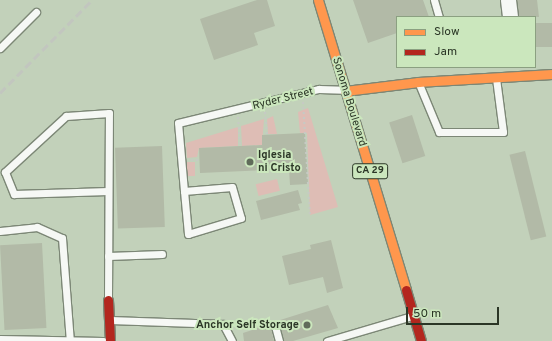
<!DOCTYPE html>
<html>
<head>
<meta charset="utf-8">
<style>
  body { margin:0 }
  #map { position:relative; width:552px; height:341px; overflow:hidden; background:#c2d1ba; font-family:Overpass,sans-serif }
  div>[style] { position:absolute }
  .green>* { inset:0; background:#debdb5; transform-origin:0 0 }
  .building>* { inset:0; background:#b2baa7; transform-origin:0 0 }
  .path>* { height:2px; margin-top:-1px; transform-origin:0; background:repeating-linear-gradient(90deg,#c6cac4 0 2px,transparent 0 5px) }
  .roads { filter:drop-shadow(1px 0 #7c8776) drop-shadow(-1px 0 #7c8776) drop-shadow(0 1px #7c8776) drop-shadow(0 -1px #7c8776) }
  .lane>* { height:7px; margin:-3.5px; padding:0 3.5px; transform-origin:3.5px; border-radius:3.5px; background:#f6f8f5 }
  .street>* { height:15px; margin:-7.5px; padding:0 7.5px; transform-origin:7.5px; border-radius:7.5px; background:#f6f8f5 }
  .slow>* { height:9px; margin:-4.5px; padding:0 4.5px; transform-origin:4.5px; border-radius:4.5px; background:#ff974d }
  .jam>* { height:9px; margin:-4.5px; padding:0 4.5px; transform-origin:4.5px; border-radius:4.5px; background:#b3261e }
  .rail>* { height:3px; margin-top:-1.5px; transform-origin:0; background:repeating-linear-gradient(90deg,#c2c6bf 0 8px,transparent 0 12px) }
  .dots>* { width:11px; height:11px; translate:-50% -50%; box-sizing:border-box; border:2px solid #cbe7bd; border-radius:50% }
  span { translate:-50% -50%; white-space:nowrap; text-align:center; line-height:1.15; -webkit-text-stroke:4px #cbe7bd; paint-order:stroke }
  .shield-label span { padding:1px 3px; background:#cbe7bd; border:1px solid; border-radius:3px; -webkit-text-stroke-width:0 }
  .shield-label { font-size:10px; color:#2b3626; font-weight:700 }
  .street-label { font-size:11px; color:#2b3626 }
  .poi-label { font-size:11px; color:#2b3626; font-weight:700 }
  .left { translate:0 -50%; text-align:left }
  .right { translate:-100% -50%; text-align:right }
  .legend { position:absolute; left:396px; top:16px; width:140px; height:52px; box-sizing:border-box; background:#cbe7bd; border:1px solid #8ba081; margin:0; padding:5px 7px; list-style:none; font-size:12px; color:#2b3626 }
  .legend li { display:flex; align-items:center; gap:8px; height:20px }
  .legend b { width:20px; border:1px solid #8ba081 }
  .scale { position:absolute; left:406px; top:307px; width:93px; height:18px; box-sizing:border-box; border:2px solid #2b3626; border-top:0; padding-left:5px; font-size:12px; line-height:14px; white-space:nowrap; color:#2b3626; -webkit-text-stroke:3px #cbe7bd; paint-order:stroke }
</style>
</head>
<body>
<div id="map">
  <div class="green">
    <div style="clip-path:polygon(308px 108px,338px 207px,310px 215px,307px 133px,300px 133px,298px 112px)"></div>
    <div style="clip-path:polygon(273px 116px,277px 134px,268px 134px,267px 119px)"></div>
    <div style="clip-path:polygon(264px 119px,262px 145px,242px 146px,241px 126px)"></div>
    <div style="clip-path:polygon(238px 127px,238px 146px,199px 148px,197px 157px,187px 158px,186px 143px)"></div>
    <div style="left:195px;top:162px;width:14px;height:8px;rotate:90deg"></div>
    <div style="left:277px;top:179px;width:12px;height:22px;rotate:76deg"></div>
  </div>
  <div class="building">
    <div style="clip-path:polygon(257px 0,267px 0,275px 26px,254px 33px,258px 45px,214px 60px,200px 19px)"></div>
    <div style="clip-path:polygon(353px 0,423px 0,429px 17px,397px 17px,397px 33px,368px 43px)"></div>
    <div style="clip-path:polygon(517px 0,537px 0,539px 17px,519px 17px)"></div>
    <div style="left:552px;top:23px;width:24px;height:17px;rotate:90deg"></div>
    <div style="left:412px;top:115px;width:43px;height:24px;rotate:72deg"></div>
    <div style="clip-path:polygon(305px 133px,308px 184px,290px 185px,289px 169px,200px 173px,199px 148px,262px 145px,262px 135px)"></div>
    <div style="left:162px;top:146px;width:81px;height:47px;rotate:88deg"></div>
    <div style="left:525px;top:151px;width:88px;height:16px;rotate:76deg"></div>
    <div style="clip-path:polygon(298px 190px,302px 203px,298px 204px,300px 210px,261px 220px,256px 201px)"></div>
    <div style="clip-path:polygon(331px 240px,343px 288px,327px 293px,323px 277px,289px 285px,282px 256px,311px 249px,310px 245px)"></div>
    <div style="left:42px;top:243px;width:85px;height:42px;rotate:87deg"></div>
    <div style="clip-path:polygon(328px 305px,338px 328px,293px 341px,284px 341px,277px 321px)"></div>
    <div style="clip-path:polygon(270px 324px,274px 341px,244px 341px,243px 333px)"></div>
  </div>
  <div class="path">
    <div style="left:303px;top:102px;width:113px;rotate:86.5deg"></div>
    <div style="left:265px;top:112px;width:23px;rotate:85deg"></div>
    <div style="left:238px;top:117px;width:29px;rotate:86deg"></div>
    <div style="left:191px;top:160px;width:8px"></div>
  </div>
  <div class="roads">
    <div class="lane">
      <div style="left:434px;top:0;width:18px;rotate:74deg"></div>
      <div style="left:0;top:48px;width:51px;rotate:-45deg"></div>
      <div style="left:419px;top:84px;width:52px;rotate:67.4deg"></div>
      <div style="left:439px;top:132px;width:64px"></div>
      <div style="left:503px;top:132px;width:54px;rotate:-97.4deg"></div>
      <div style="left:184px;top:191px;width:48px;rotate:-4.8deg"></div>
      <div style="left:232px;top:187px;width:32px;rotate:74deg"></div>
      <div style="left:241px;top:218px;width:55px;rotate:163.2deg"></div>
      <div style="left:188px;top:234px;width:43px;rotate:-95.3deg"></div>
      <div style="left:184px;top:191px;width:68px;rotate:-95deg"></div>
      <div style="left:178px;top:123px;width:145px;rotate:-13.6deg"></div>
      <div style="left:319px;top:89px;width:24px;rotate:2deg"></div>
      <div style="left:0;top:231px;width:37px;rotate:-6deg"></div>
      <div style="left:37px;top:227px;width:27px;rotate:24deg"></div>
      <div style="left:62px;top:238px;width:103px;rotate:85.6deg"></div>
      <div style="left:108px;top:256px;width:54px;rotate:-2.1deg"></div>
      <div style="left:108px;top:298px;width:185px;rotate:-89.7deg"></div>
      <div style="left:109px;top:113px;width:43px;rotate:176deg"></div>
      <div style="left:66px;top:116px;width:83px;rotate:137.4deg"></div>
      <div style="left:5px;top:172px;width:24px;rotate:68deg"></div>
      <div style="left:14px;top:194px;width:94px;rotate:-1.8deg"></div>
      <div style="left:110px;top:320px;width:113px;rotate:2deg"></div>
      <div style="left:223px;top:324px;width:19px;rotate:62deg"></div>
      <div style="left:275px;top:326px;width:16px;rotate:75deg"></div>
      <div style="left:0;top:339px;width:103px;rotate:1.1deg"></div>
      <div style="left:327px;top:341px;width:89px;rotate:-16.4deg"></div>
    </div>
    <div class="street">
      <div style="left:508px;top:0;width:17px;rotate:83deg"></div>
    </div>
    <div class="slow">
      <div style="left:318px;top:0;width:303px;rotate:73.1deg"></div>
      <div style="left:345px;top:91px;width:74px;rotate:-7deg"></div>
      <div style="left:418px;top:82px;width:134px;rotate:-3.4deg"></div>
    </div>
    <div class="jam">
      <div style="left:406px;top:290px;width:53px;rotate:73.6deg"></div>
      <div style="left:108px;top:300px;width:41px;rotate:87.2deg"></div>
    </div>
  </div>
  <div class="rail">
    <div style="left:0;top:93px;width:131px;rotate:-45.3deg"></div>
  </div>
  <div class="dots">
    <div style="left:250px;top:162px;background:#606c5a"></div>
    <div style="left:307px;top:325px;background:#606c5a"></div>
  </div>
  <div class="shield-label">
    <span style="left:370px;top:171px">CA 29</span>
  </div>
  <div class="street-label">
    <span style="left:283px;top:99px;rotate:-14deg">Ryder Street</span>
    <span style="left:349px;top:102px;rotate:73deg">Sonoma Boulevard</span>
  </div>
  <div class="poi-label">
    <span class="left" style="left:258px;top:162px">Iglesia<br>ni Cristo</span>
    <span class="right" style="left:299px;top:325px">Anchor Self Storage</span>
  </div>
  <ul class="legend">
  <li><b style="height:5px;background:#ff974d"></b>Slow</li>
  <li><b style="height:5px;background:#b3261e"></b>Jam</li>
  </ul>
  <div class="scale">50 m</div>
</div>
</body>
</html>
